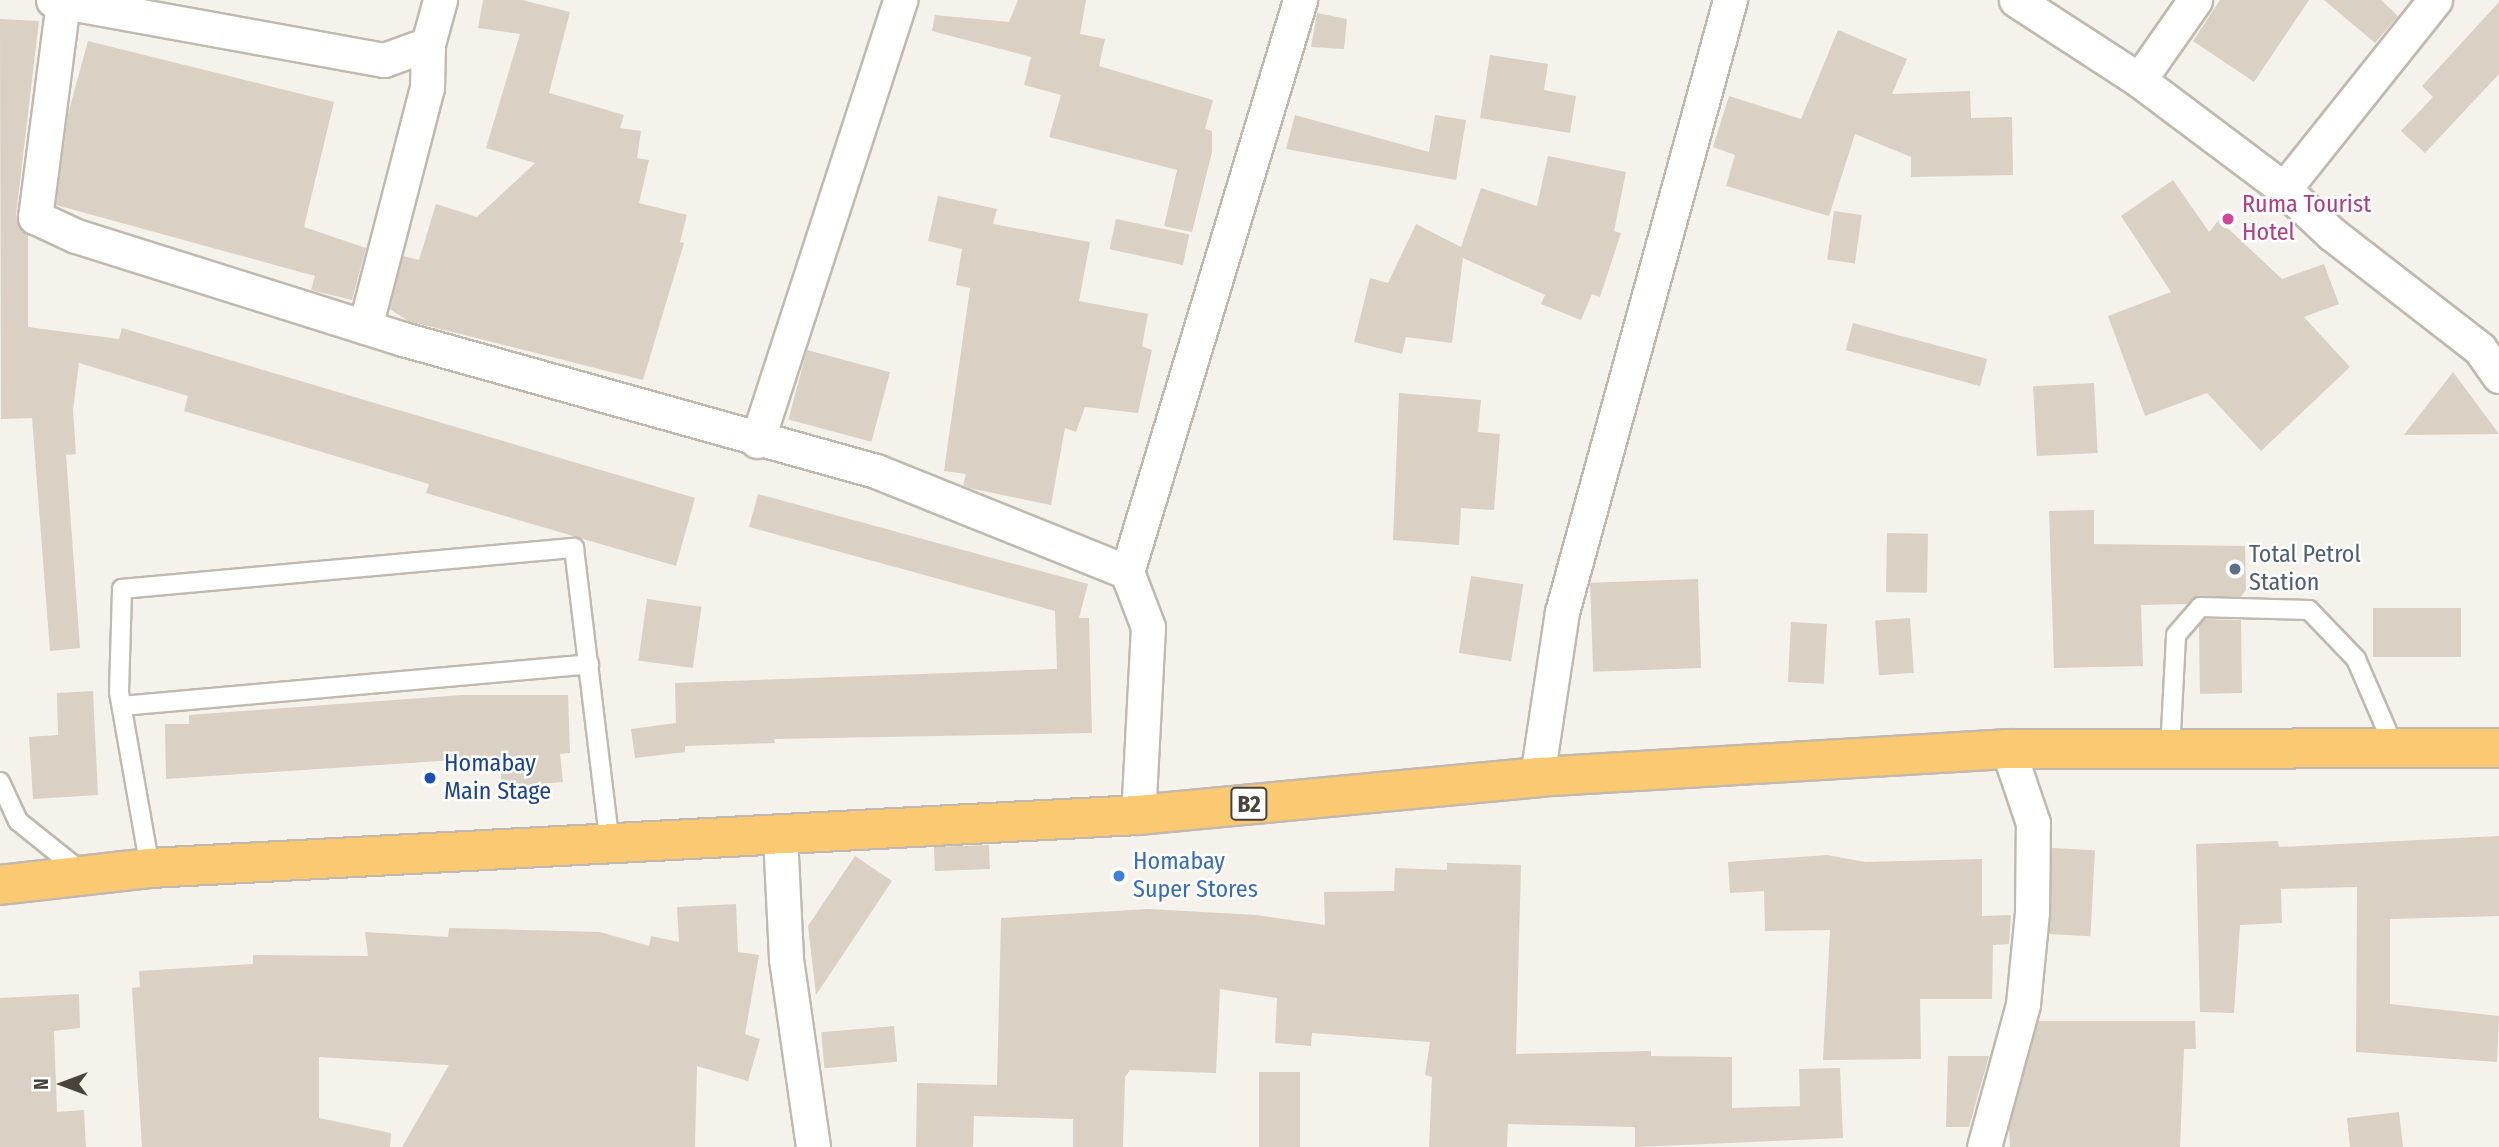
<!DOCTYPE html>
<html>
<head>
<meta charset="utf-8">
<style>
  body { margin:0 }
  #map { position:relative; width:2499px; height:1147px; overflow:hidden; background:#f5f2eb; font-family:"Fira Sans Condensed",sans-serif }
  div>[style] { position:absolute }
  .building>* { inset:0; background:#dad0c4; transform-origin:0 0 }
  .roads { filter:drop-shadow(2px 0 #c1b9ae) drop-shadow(-2px 0 #c1b9ae) drop-shadow(0 2px #c1b9ae) drop-shadow(0 -2px #c1b9ae) }
  .lane>* { height:18px; margin:-9px; padding:0 9px; transform-origin:9px; border-radius:9px; background:#fff }
  .street>* { height:33px; margin:-16.5px; padding:0 16.5px; transform-origin:16.5px; border-radius:16.5px; background:#fff }
  .highway>* { height:38px; margin:-19px; padding:0 19px; transform-origin:19px; border-radius:19px; background:#fac972 }
  .dots>* { width:19px; height:19px; translate:-50% -50%; box-sizing:border-box; border:4px solid #fff; border-radius:50% }
  span { translate:-50% -50%; white-space:nowrap; text-align:center; line-height:1.15; -webkit-text-stroke:5px #fff; paint-order:stroke }
  .shield-label span { padding:2px 5px; background:#fff; border:2px solid; border-radius:5px; -webkit-text-stroke-width:0 }
  .shield-label { font-size:23px; color:#4a4339; font-weight:700 }
  .hotel-label { font-size:24px; color:#b23c85 }
  .left { translate:0 -50%; text-align:left }
  .service-label { font-size:24px; color:#4e5e75 }
  .transit-label { font-size:24px; color:#164399 }
  .shop-label { font-size:24px; color:#366cbe }
  .north { position:absolute; left:28px; top:1049px; width:70px; height:70px; -webkit-text-stroke:5px #fff; paint-order:stroke; rotate:270deg; font-size:19px; font-weight:700; line-height:28px; text-align:center; color:#4a4339 }
  .north::after { content:''; display:block; margin:auto; width:24px; height:32px; background:#4a4339; clip-path:polygon(50% 0,100% 100%,50% 72%,0 100%) }
</style>
</head>
<body>
<div id="map">
  <div class="building">
    <div style="clip-path:polygon(483px 0,522px 0,570px 12px,549px 93px,624px 115px,620px 128px,641px 131px,637px 158px,649px 160px,639px 203px,687px 215px,680px 242px,684px 243px,643px 380px,408px 321px,390px 309px,403px 256px,419px 260px,436px 204px,477px 217px,535px 163px,486px 148px,520px 34px,478px 28px)"></div>
    <div style="clip-path:polygon(1018px 0,1086px 0,1080px 34px,1105px 39px,1099px 66px,1213px 100px,1205px 129px,1212px 131px,1212px 152px,1192px 232px,1164px 226px,1177px 170px,1049px 137px,1061px 95px,1024px 85px,1031px 57px,932px 31px,935px 15px,1009px 22px)"></div>
    <div style="clip-path:polygon(2220px 0,2309px 0,2254px 82px,2193px 41px)"></div>
    <div style="clip-path:polygon(2324px 0,2381px 0,2398px 16px,2375px 43px)"></div>
    <div style="clip-path:polygon(2499px 2px,2499px 74px,2425px 153px,2401px 131px,2433px 97px,2422px 86px)"></div>
    <div style="clip-path:polygon(1317px 13px,1347px 19px,1344px 49px,1311px 47px)"></div>
    <div style="clip-path:polygon(0 19px,39px 21px,16px 215px,28px 235px,28px 327px,119px 339px,122px 328px,695px 498px,676px 566px,426px 493px,429px 484px,184px 411px,188px 396px,79px 363px,73px 410px,76px 454px,66px 455px,80px 648px,50px 651px,32px 418px,1px 419px)"></div>
    <div style="clip-path:polygon(1838px 30px,1907px 59px,1892px 94px,1970px 91px,1971px 118px,2012px 117px,2013px 175px,1911px 177px,1911px 157px,1855px 134px,1829px 216px,1726px 186px,1735px 155px,1713px 147px,1729px 96px,1801px 119px)"></div>
    <div style="clip-path:polygon(88px 41px,334px 102px,304px 227px,366px 248px,352px 300px,311px 290px,315px 276px,56px 205px,68px 114px)"></div>
    <div style="clip-path:polygon(1490px 55px,1548px 64px,1544px 90px,1576px 96px,1570px 133px,1480px 118px)"></div>
    <div style="clip-path:polygon(1295px 115px,1429px 152px,1435px 115px,1466px 120px,1456px 180px,1286px 149px)"></div>
    <div style="clip-path:polygon(1548px 156px,1626px 172px,1614px 231px,1621px 233px,1600px 297px,1592px 294px,1581px 320px,1541px 304px,1545px 295px,1463px 258px,1452px 343px,1406px 337px,1402px 354px,1354px 342px,1370px 278px,1388px 283px,1416px 224px,1461px 247px,1481px 188px,1537px 206px)"></div>
    <div style="clip-path:polygon(2173px 180px,2209px 232px,2219px 220px,2282px 279px,2324px 264px,2339px 304px,2304px 317px,2350px 367px,2261px 451px,2207px 393px,2145px 416px,2108px 316px,2171px 292px,2121px 216px)"></div>
    <div style="clip-path:polygon(938px 196px,997px 209px,993px 224px,1090px 242px,1079px 301px,1148px 314px,1142px 346px,1152px 350px,1138px 413px,1085px 407px,1076px 432px,1065px 428px,1051px 505px,969px 488px,963px 485px,966px 474px,944px 471px,970px 288px,956px 285px,962px 249px,928px 241px)"></div>
    <div style="left:1834px;top:211px;width:28px;height:49px;rotate:8deg"></div>
    <div style="left:1116px;top:219px;width:75px;height:31px;rotate:12deg"></div>
    <div style="left:1853px;top:323px;width:139px;height:28px;rotate:15deg"></div>
    <div style="left:807px;top:350px;width:86px;height:72px;rotate:15deg"></div>
    <div style="clip-path:polygon(2453px 372px,2499px 434px,2404px 435px)"></div>
    <div style="left:2094px;top:383px;width:70px;height:61px;rotate:87deg"></div>
    <div style="clip-path:polygon(1399px 393px,1481px 400px,1478px 432px,1500px 434px,1494px 510px,1461px 508px,1459px 545px,1393px 540px)"></div>
    <div style="clip-path:polygon(758px 494px,1088px 584px,1079px 618px,1089px 618px,1092px 733px,774px 739px,775px 743px,685px 746px,685px 752px,635px 758px,631px 729px,676px 723px,675px 683px,1057px 669px,1055px 611px,749px 527px)"></div>
    <div style="clip-path:polygon(2094px 510px,2094px 544px,2245px 546px,2246px 590px,2241px 597px,2200px 596px,2188px 604px,2141px 605px,2143px 666px,2054px 668px,2049px 511px)"></div>
    <div style="left:1887px;top:533px;width:41px;height:59px;rotate:1deg"></div>
    <div style="left:1471px;top:576px;width:53px;height:78px;rotate:9deg"></div>
    <div style="left:1698px;top:579px;width:89px;height:108px;rotate:88deg"></div>
    <div style="left:647px;top:599px;width:55px;height:62px;rotate:8deg"></div>
    <div style="left:2373px;top:608px;width:88px;height:49px"></div>
    <div style="left:1910px;top:618px;width:55px;height:35px;rotate:86deg"></div>
    <div style="clip-path:polygon(2205px 619px,2241px 620px,2242px 693px,2200px 694px,2199px 626px)"></div>
    <div style="left:1791px;top:622px;width:36px;height:60px;rotate:3deg"></div>
    <div style="clip-path:polygon(93px 691px,98px 795px,33px 799px,29px 737px,58px 735px,57px 693px)"></div>
    <div style="clip-path:polygon(462px 695px,568px 695px,570px 753px,560px 754px,563px 782px,501px 787px,501px 768px,471px 769px,470px 759px,166px 779px,165px 724px,189px 724px,189px 715px)"></div>
    <div style="clip-path:polygon(2499px 836px,2499px 916px,2390px 919px,2390px 1004px,2499px 1016px,2497px 1062px,2356px 1052px,2357px 887px,2281px 889px,2282px 923px,2240px 925px,2234px 1013px,2200px 1012px,2196px 844px,2278px 841px,2279px 847px)"></div>
    <div style="left:989px;top:845px;width:24px;height:55px;rotate:88deg"></div>
    <div style="left:2052px;top:848px;width:43px;height:86px;rotate:3deg"></div>
    <div style="clip-path:polygon(1827px 855px,1865px 862px,1982px 859px,1982px 916px,2011px 915px,2009px 944px,1993px 945px,1992px 999px,1920px 999px,1921px 1059px,1823px 1060px,1830px 930px,1765px 931px,1764px 891px,1730px 893px,1728px 862px)"></div>
    <div style="clip-path:polygon(855px 856px,892px 881px,816px 995px,808px 926px)"></div>
    <div style="clip-path:polygon(1447px 863px,1521px 865px,1516px 1054px,1651px 1051px,1651px 1056px,1732px 1057px,1732px 1108px,1800px 1106px,1799px 1069px,1840px 1068px,1843px 1138px,1635px 1147px,1635px 1127px,1508px 1124px,1507px 1147px,1429px 1147px,1432px 1077px,1425px 1075px,1430px 1042px,1312px 1033px,1311px 1046px,1275px 1043px,1277px 998px,1220px 989px,1216px 1073px,1130px 1070px,1125px 1077px,1123px 1147px,1073px 1147px,1073px 1119px,974px 1116px,973px 1147px,916px 1147px,917px 1083px,997px 1085px,1001px 918px,1148px 909px,1256px 915px,1325px 925px,1324px 892px,1394px 891px,1395px 868px,1447px 870px)"></div>
    <div style="clip-path:polygon(736px 904px,738px 952px,759px 955px,745px 1034px,760px 1039px,748px 1081px,697px 1066px,695px 1147px,402px 1147px,449px 1065px,319px 1057px,319px 1118px,391px 1133px,390px 1147px,142px 1147px,132px 988px,140px 987px,139px 971px,253px 964px,253px 955px,368px 956px,365px 932px,448px 937px,449px 928px,600px 932px,649px 946px,651px 936px,679px 942px,677px 907px)"></div>
    <div style="clip-path:polygon(79px 994px,80px 1028px,54px 1031px,57px 1112px,84px 1110px,86px 1147px,0 1147px,0 998px)"></div>
    <div style="clip-path:polygon(2038px 1021px,2195px 1021px,2196px 1049px,2184px 1049px,2180px 1147px,2010px 1147px,2009px 1128px)"></div>
    <div style="left:894px;top:1026px;width:36px;height:73px;rotate:85deg"></div>
    <div style="clip-path:polygon(1948px 1056px,1989px 1056px,1969px 1127px,1946px 1127px)"></div>
    <div style="left:1259px;top:1072px;width:41px;height:75px"></div>
    <div style="clip-path:polygon(2399px 1112px,2403px 1147px,2350px 1147px,2347px 1118px)"></div>
  </div>
  <div class="roads">
    <div class="lane">
      <div style="left:122px;top:706px;width:469px;rotate:-5.1deg"></div>
      <div style="left:2170px;top:751px;width:116px;rotate:-87deg"></div>
      <div style="left:2176px;top:635px;width:37px;rotate:-49deg"></div>
      <div style="left:2200px;top:607px;width:109px;rotate:1.6deg"></div>
      <div style="left:2309px;top:610px;width:68px;rotate:46.2deg"></div>
      <div style="left:2356px;top:659px;width:98px;rotate:66.6deg"></div>
      <div style="left:0;top:782px;width:43px;rotate:65.2deg"></div>
      <div style="left:18px;top:821px;width:83px;rotate:38.7deg"></div>
      <div style="left:150px;top:868px;width:179px;rotate:-100deg"></div>
      <div style="left:119px;top:692px;width:103px;rotate:-88.3deg"></div>
      <div style="left:122px;top:589px;width:454px;rotate:-5.2deg"></div>
      <div style="left:574px;top:548px;width:301px;rotate:83.1deg"></div>
    </div>
    <div class="street">
      <div style="left:53px;top:0;width:336px;rotate:10.3deg"></div>
      <div style="left:384px;top:60px;width:47px;rotate:-20deg"></div>
      <div style="left:428px;top:44px;width:46px;rotate:-74.7deg"></div>
      <div style="left:2016px;top:0;width:147px;rotate:33deg"></div>
      <div style="left:2139px;top:80px;width:181px;rotate:36.9deg"></div>
      <div style="left:2284px;top:189px;width:66px;rotate:43.2deg"></div>
      <div style="left:2332px;top:234px;width:187px;rotate:37.8deg"></div>
      <div style="left:2480px;top:349px;width:33px;rotate:55deg"></div>
      <div style="left:63px;top:2px;width:217px;rotate:97.4deg"></div>
      <div style="left:35px;top:217px;width:45px;rotate:24.9deg"></div>
      <div style="left:76px;top:236px;width:343px;rotate:17.5deg"></div>
      <div style="left:403px;top:339px;width:491px;rotate:15.6deg"></div>
      <div style="left:876px;top:471px;width:271px;rotate:21.9deg"></div>
      <div style="left:1127px;top:572px;width:59px;rotate:69.1deg"></div>
      <div style="left:1148px;top:627px;width:188px;rotate:93deg"></div>
      <div style="left:2139px;top:80px;width:98px;rotate:-55deg"></div>
      <div style="left:2284px;top:189px;width:242px;rotate:-51.4deg"></div>
      <div style="left:365px;top:327px;width:247px;rotate:-75.5deg"></div>
      <div style="left:427px;top:88px;width:44px;rotate:-88.7deg"></div>
      <div style="left:757px;top:441px;width:464px;rotate:-72deg"></div>
      <div style="left:1127px;top:572px;width:598px;rotate:-73.17deg"></div>
      <div style="left:1537px;top:777px;width:167px;rotate:-81.4deg"></div>
      <div style="left:1562px;top:612px;width:635px;rotate:-74.65deg"></div>
      <div style="left:780px;top:835px;width:124px;rotate:87.2deg"></div>
      <div style="left:786px;top:959px;width:190px;rotate:81.8deg"></div>
      <div style="left:1984px;top:1147px;width:148px;rotate:-74.7deg"></div>
      <div style="left:2023px;top:1004px;width:92px;rotate:-84.4deg"></div>
      <div style="left:2032px;top:912px;width:89px;rotate:-89.4deg"></div>
      <div style="left:2033px;top:823px;width:78px;rotate:-108.7deg"></div>
    </div>
    <div class="highway">
      <div style="left:0;top:885px;width:151px;rotate:-6.5deg"></div>
      <div style="left:150px;top:868px;width:989px;rotate:-3.07deg"></div>
      <div style="left:1138px;top:815px;width:401px;rotate:-5.4deg"></div>
      <div style="left:1537px;top:777px;width:472px;rotate:-3.4deg"></div>
      <div style="left:2008px;top:749px;width:491px;rotate:-0.1deg"></div>
    </div>
  </div>
  <div class="dots">
    <div style="left:2228px;top:219px;background:#d1479c"></div>
    <div style="left:2235px;top:569px;background:#5c6f8a"></div>
    <div style="left:430px;top:778px;background:#1a4fb4"></div>
    <div style="left:1119px;top:876px;background:#3f7fe0"></div>
  </div>
  <div class="shield-label">
    <span style="left:1249px;top:804px">B2</span>
  </div>
  <div class="hotel-label">
    <span class="left" style="left:2242px;top:219px">Ruma Tourist<br>Hotel</span>
  </div>
  <div class="service-label">
    <span class="left" style="left:2249px;top:569px">Total Petrol<br>Station</span>
  </div>
  <div class="transit-label">
    <span class="left" style="left:444px;top:778px">Homabay<br>Main Stage</span>
  </div>
  <div class="shop-label">
    <span class="left" style="left:1133px;top:876px">Homabay<br>Super Stores</span>
  </div>
  <div class="north">N</div>
</div>
</body>
</html>
